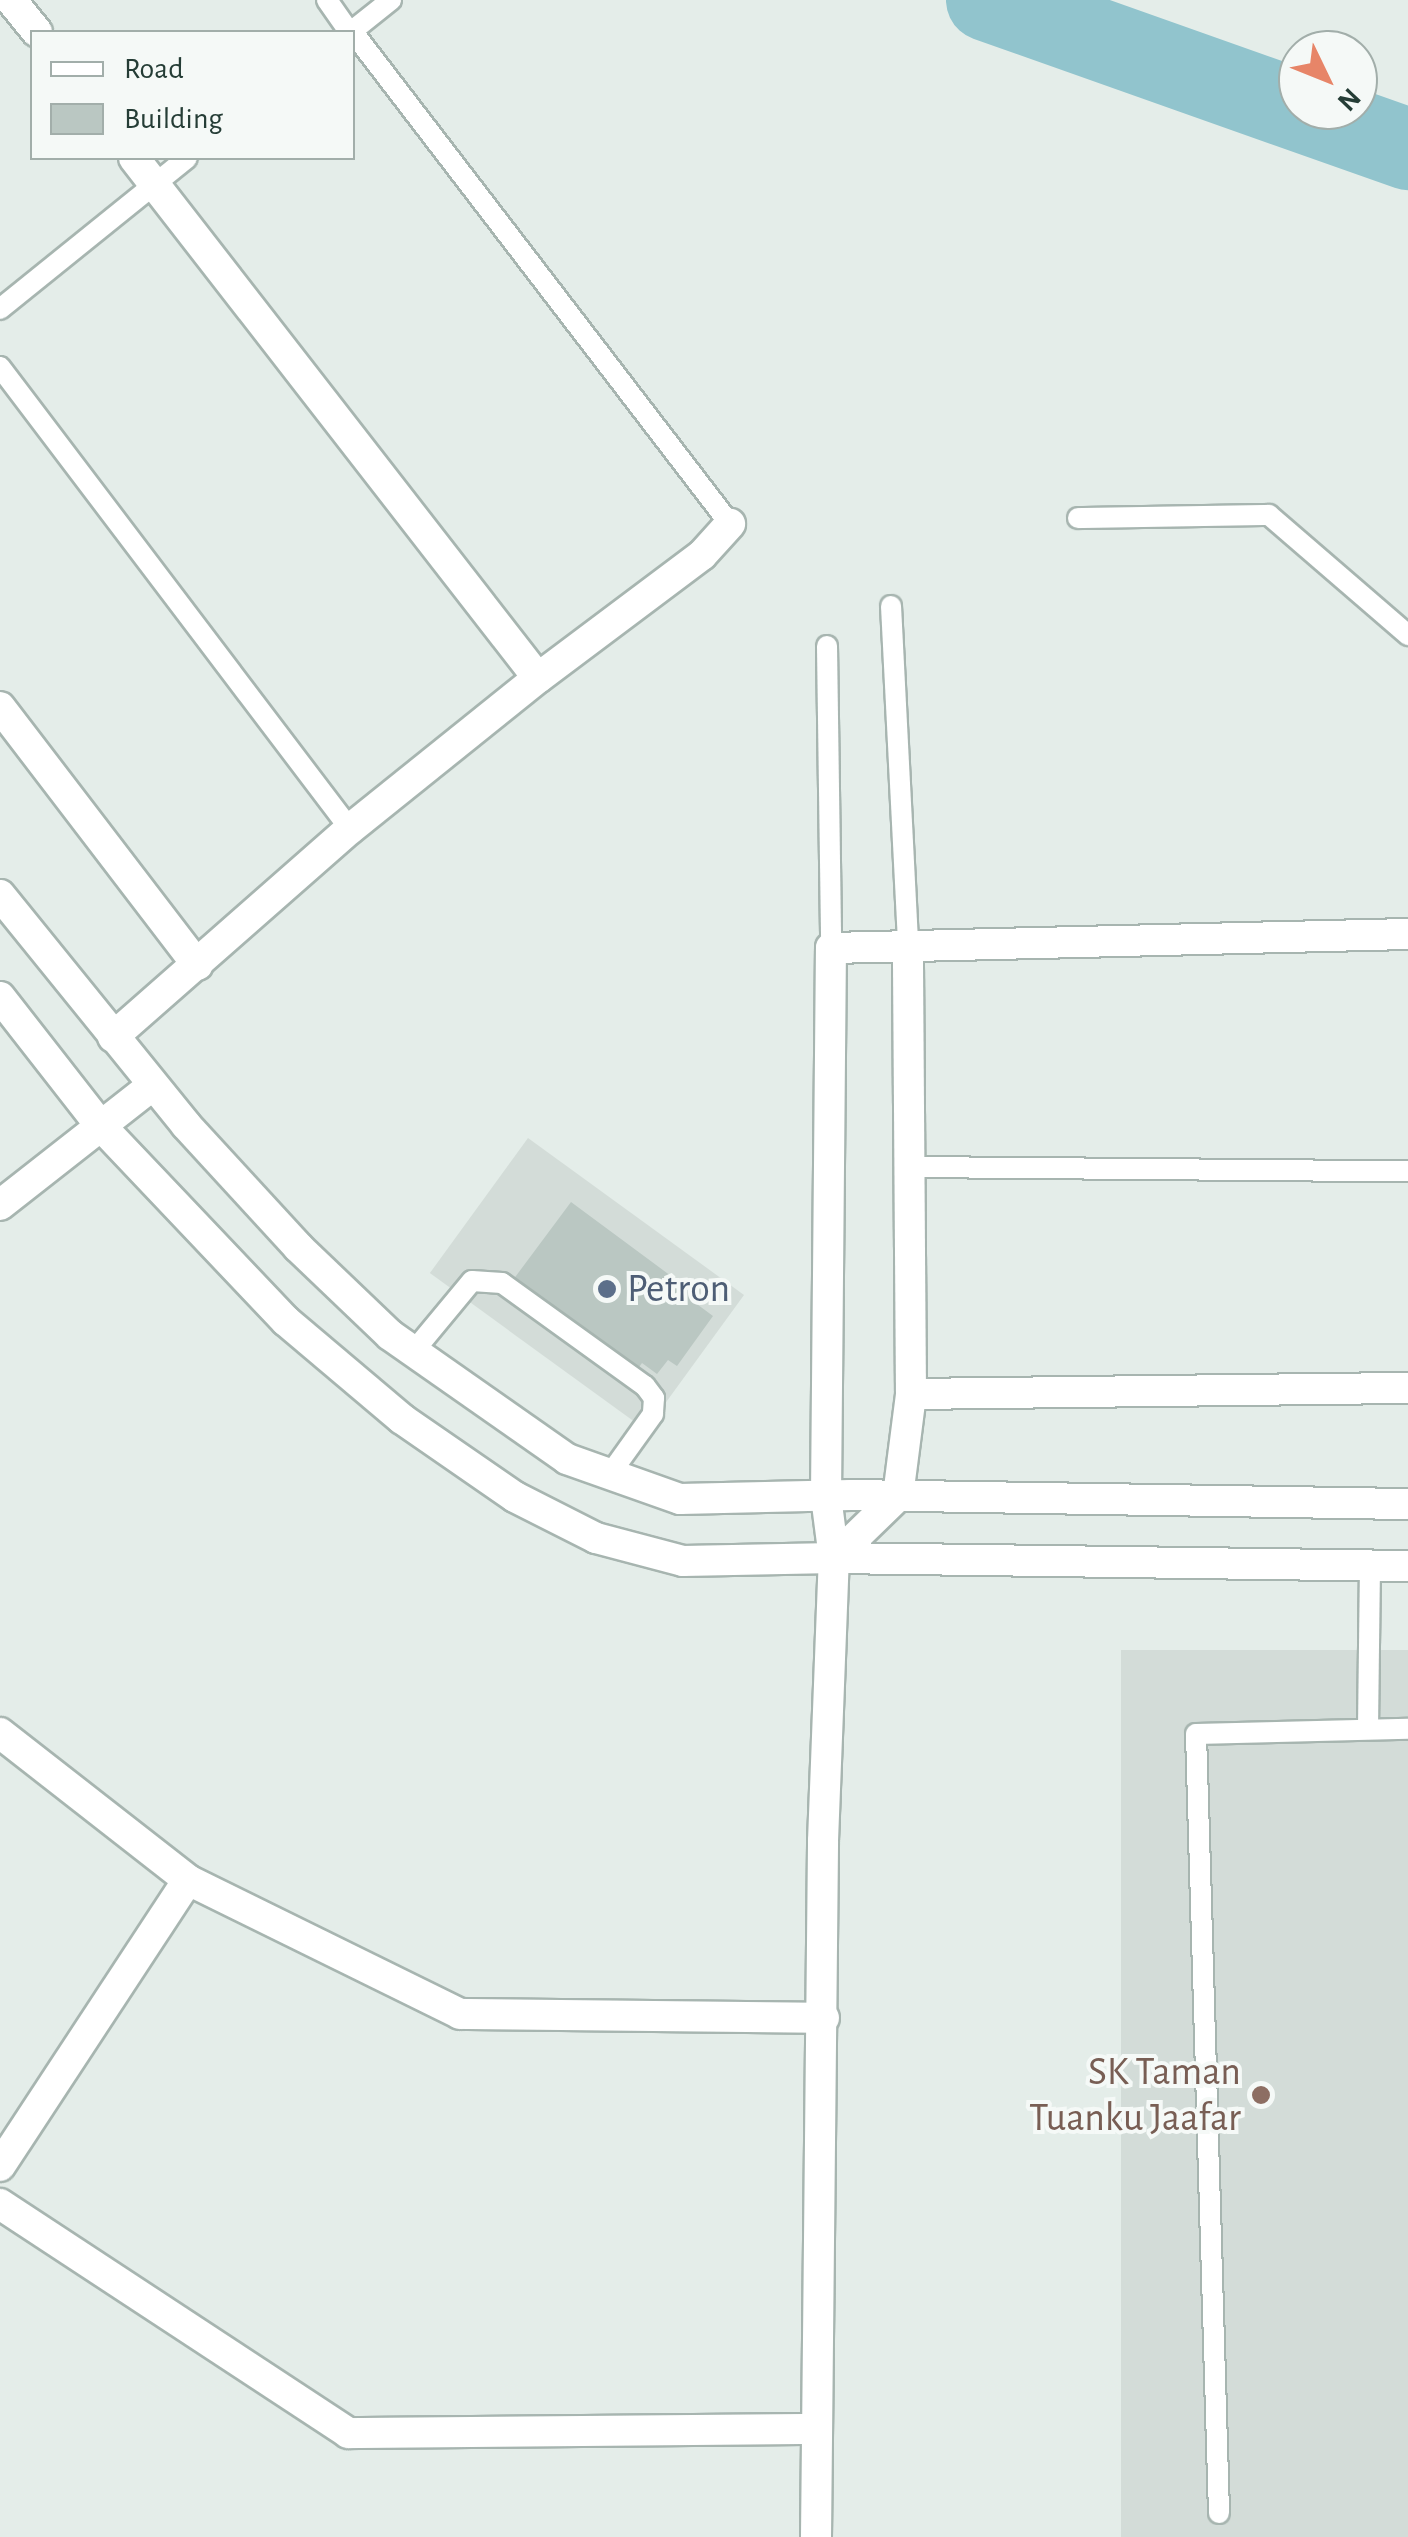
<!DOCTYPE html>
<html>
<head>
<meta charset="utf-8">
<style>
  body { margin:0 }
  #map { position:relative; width:1408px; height:2537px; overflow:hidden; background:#e4ede9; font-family:"Alegreya Sans",sans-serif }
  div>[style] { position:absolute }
  .built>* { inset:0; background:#d3dcd8; transform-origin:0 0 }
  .river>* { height:82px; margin:-41px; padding:0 41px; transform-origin:41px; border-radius:41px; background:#91c4cd }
  .building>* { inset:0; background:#bac7c2 }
  .roads { filter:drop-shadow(2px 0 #a7b5b0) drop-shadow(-2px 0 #a7b5b0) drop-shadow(0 2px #a7b5b0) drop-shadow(0 -2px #a7b5b0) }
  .lane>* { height:20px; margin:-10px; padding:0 10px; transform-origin:10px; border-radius:10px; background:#fff }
  .street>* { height:30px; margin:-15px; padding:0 15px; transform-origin:15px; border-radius:15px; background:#fff }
  .dots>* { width:28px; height:28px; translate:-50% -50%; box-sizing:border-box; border:5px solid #f5f9f7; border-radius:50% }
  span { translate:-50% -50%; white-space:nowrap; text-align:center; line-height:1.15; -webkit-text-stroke:8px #f5f9f7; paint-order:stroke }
  .service-label { font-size:40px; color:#4e5e75 }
  .left { translate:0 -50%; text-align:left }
  .education-label { font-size:40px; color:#785e54 }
  .right { translate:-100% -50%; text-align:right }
  .legend { position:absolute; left:30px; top:30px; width:325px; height:130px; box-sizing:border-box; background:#f5f9f7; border:2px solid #a2aeaa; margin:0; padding:12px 18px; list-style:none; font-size:30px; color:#253d36 }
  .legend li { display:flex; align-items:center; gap:20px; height:50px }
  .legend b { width:50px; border:2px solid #a2aeaa }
  .north { position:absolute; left:1278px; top:30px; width:100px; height:100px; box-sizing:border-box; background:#f5f9f7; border:2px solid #a2aeaa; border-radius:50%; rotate:133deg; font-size:28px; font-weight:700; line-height:40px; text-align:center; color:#253d36 }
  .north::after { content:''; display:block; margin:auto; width:35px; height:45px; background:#e78568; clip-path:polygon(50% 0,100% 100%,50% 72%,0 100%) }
</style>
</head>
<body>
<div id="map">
  <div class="built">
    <div style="left:528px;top:1138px;width:267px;height:167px;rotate:36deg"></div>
    <div style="left:1408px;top:1650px;width:887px;height:287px;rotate:90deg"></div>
  </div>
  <div class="river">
    <div style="left:987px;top:0;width:447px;rotate:19.5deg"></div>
  </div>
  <div class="building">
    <div style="clip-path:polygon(571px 1202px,694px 1293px,690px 1299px,713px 1316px,677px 1366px,668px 1360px,657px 1374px,642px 1363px,634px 1374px,510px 1284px)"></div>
  </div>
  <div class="roads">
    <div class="lane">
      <div style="left:327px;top:0;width:39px;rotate:55deg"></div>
      <div style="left:391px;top:0;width:50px;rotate:141.5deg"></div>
      <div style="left:352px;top:31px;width:621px;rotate:52.52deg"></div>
      <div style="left:0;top:309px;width:240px;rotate:-38.9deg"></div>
      <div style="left:0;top:367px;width:580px;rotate:52.85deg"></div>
      <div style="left:1078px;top:518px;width:191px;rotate:-0.9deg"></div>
      <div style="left:1269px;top:515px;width:184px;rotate:40.8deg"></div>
      <div style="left:891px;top:606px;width:338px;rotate:87.1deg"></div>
      <div style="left:827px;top:646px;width:302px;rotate:89.2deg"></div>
      <div style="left:911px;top:1167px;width:497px;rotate:0.5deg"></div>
      <div style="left:413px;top:1352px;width:92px;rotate:-50.3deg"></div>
      <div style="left:472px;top:1281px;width:30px;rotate:4deg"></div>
      <div style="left:502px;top:1283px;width:176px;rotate:35.8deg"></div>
      <div style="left:645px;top:1386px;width:15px;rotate:53deg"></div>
      <div style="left:654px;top:1398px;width:16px;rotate:94deg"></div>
      <div style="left:653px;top:1414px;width:74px;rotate:125.6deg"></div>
      <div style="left:1368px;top:1728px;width:163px;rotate:-89.3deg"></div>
      <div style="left:1219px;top:2513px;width:779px;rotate:-91.69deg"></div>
      <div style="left:1196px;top:1734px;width:212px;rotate:-1.4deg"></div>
    </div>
    <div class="street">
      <div style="left:11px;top:0;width:41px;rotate:50.9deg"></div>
      <div style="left:134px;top:158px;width:658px;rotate:52.16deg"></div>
      <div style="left:0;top:707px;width:325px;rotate:52.6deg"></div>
      <div style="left:0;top:895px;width:296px;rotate:51deg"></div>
      <div style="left:186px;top:1125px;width:166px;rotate:47.4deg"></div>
      <div style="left:298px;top:1247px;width:127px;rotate:43.7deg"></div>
      <div style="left:390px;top:1335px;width:216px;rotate:35deg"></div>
      <div style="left:567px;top:1459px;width:120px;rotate:19.5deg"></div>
      <div style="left:680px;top:1499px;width:171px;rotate:-1.3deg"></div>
      <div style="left:851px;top:1495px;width:557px;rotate:0.93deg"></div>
      <div style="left:0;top:997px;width:162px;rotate:52deg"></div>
      <div style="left:100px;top:1125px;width:270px;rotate:46.5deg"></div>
      <div style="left:286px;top:1321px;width:152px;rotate:40.2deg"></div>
      <div style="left:402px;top:1419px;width:137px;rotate:34.6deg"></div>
      <div style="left:515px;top:1497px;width:91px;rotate:26.8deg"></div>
      <div style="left:596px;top:1538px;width:90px;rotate:14.8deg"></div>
      <div style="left:683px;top:1561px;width:151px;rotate:-1.1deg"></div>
      <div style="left:834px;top:1558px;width:574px;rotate:0.8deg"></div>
      <div style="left:113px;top:1037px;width:315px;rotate:-41.3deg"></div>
      <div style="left:350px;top:829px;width:241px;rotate:-38.8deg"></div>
      <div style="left:538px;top:678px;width:205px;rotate:-36.9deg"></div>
      <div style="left:702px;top:555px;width:42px;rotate:-47.9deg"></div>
      <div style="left:0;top:1205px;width:194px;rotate:-38.1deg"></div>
      <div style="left:911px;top:1394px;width:497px;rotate:-0.7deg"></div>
      <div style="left:834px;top:1558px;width:89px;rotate:-44.1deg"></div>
      <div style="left:898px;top:1496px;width:103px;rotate:-82.7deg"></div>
      <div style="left:911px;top:1394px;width:450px;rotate:-90.4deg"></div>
      <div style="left:0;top:1733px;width:239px;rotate:38deg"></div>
      <div style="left:188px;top:1880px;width:303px;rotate:26.2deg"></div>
      <div style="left:460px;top:2014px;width:364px;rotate:0.6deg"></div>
      <div style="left:0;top:2166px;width:342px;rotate:-56.7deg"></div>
      <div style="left:0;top:2204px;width:417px;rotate:33.3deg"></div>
      <div style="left:348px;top:2433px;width:468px;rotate:-0.5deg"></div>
      <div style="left:816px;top:2537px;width:696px;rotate:-89.42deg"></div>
      <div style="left:823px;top:1841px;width:283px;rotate:-87.8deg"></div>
      <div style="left:834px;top:1558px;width:63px;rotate:-97.4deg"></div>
      <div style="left:826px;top:1496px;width:548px;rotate:-89.48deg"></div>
      <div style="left:831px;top:948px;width:577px;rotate:-1.39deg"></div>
    </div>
  </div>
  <div class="dots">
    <div style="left:607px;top:1289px;background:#5c6f8a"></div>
    <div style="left:1261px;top:2095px;background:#8d6e63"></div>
  </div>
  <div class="service-label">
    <span class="left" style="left:627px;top:1289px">Petron</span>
  </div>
  <div class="education-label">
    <span class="right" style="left:1241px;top:2095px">SK Taman<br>Tuanku Jaafar</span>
  </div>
  <ul class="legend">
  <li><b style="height:12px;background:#fff"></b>Road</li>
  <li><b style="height:28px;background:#bac7c2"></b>Building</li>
  </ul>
  <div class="north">N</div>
</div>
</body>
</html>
